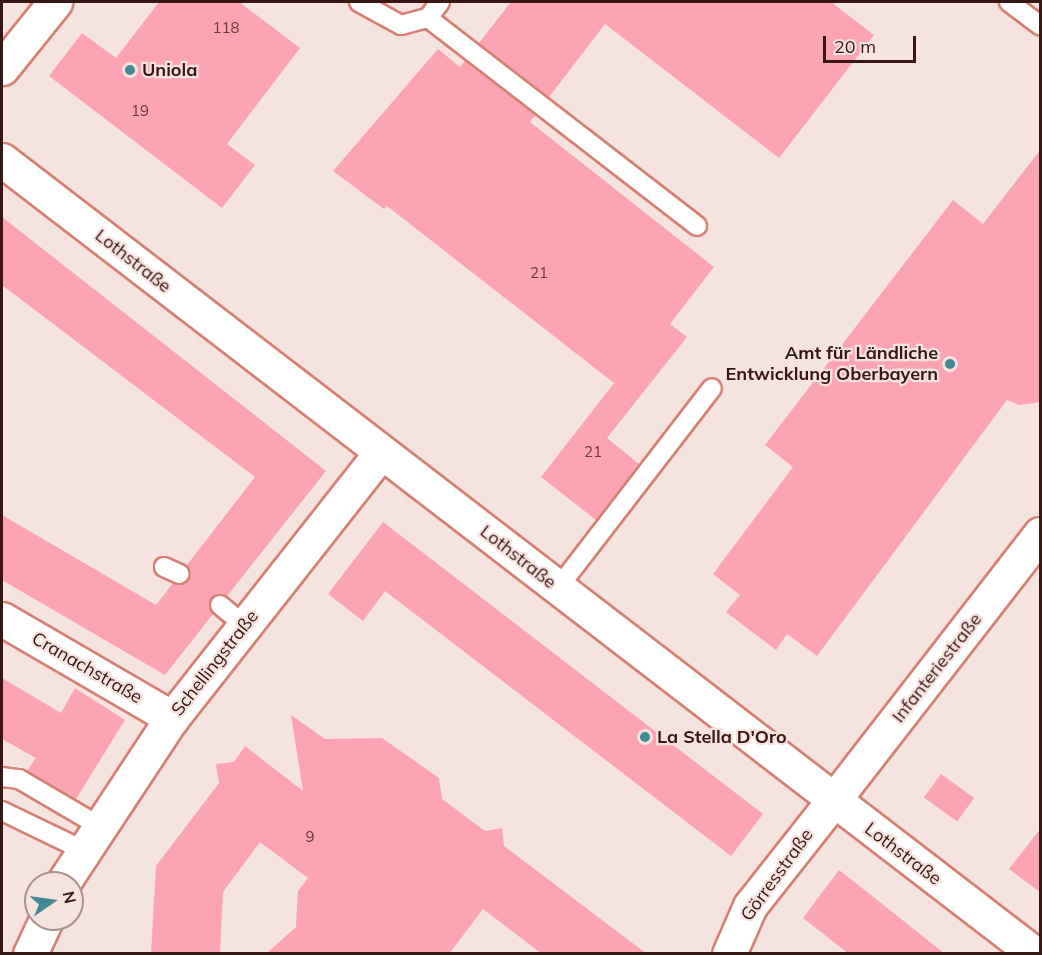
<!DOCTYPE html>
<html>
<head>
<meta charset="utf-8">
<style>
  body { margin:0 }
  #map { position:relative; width:1042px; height:955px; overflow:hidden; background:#f5e3e0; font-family:Mulish,sans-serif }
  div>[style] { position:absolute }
  .building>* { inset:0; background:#fca4b3; transform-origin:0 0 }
  .roads { filter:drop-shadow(2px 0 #d58176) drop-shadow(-2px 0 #d58176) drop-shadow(0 2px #d58176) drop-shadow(0 -2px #d58176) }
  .service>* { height:18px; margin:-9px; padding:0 9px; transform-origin:9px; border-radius:9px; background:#fff }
  .minor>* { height:33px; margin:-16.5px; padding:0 16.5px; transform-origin:16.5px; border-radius:16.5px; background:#fff }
  .tertiary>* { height:33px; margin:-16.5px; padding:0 16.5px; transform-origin:16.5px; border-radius:16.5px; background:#fff }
  .dots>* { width:16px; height:16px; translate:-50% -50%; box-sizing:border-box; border:3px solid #f5e3e0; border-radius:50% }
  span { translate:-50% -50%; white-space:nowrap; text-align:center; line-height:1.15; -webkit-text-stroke:4.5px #f5e3e0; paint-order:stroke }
  .number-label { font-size:15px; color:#683a3b }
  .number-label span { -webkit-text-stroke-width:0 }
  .poi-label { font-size:18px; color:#371613; font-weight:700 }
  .left { translate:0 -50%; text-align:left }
  .right { translate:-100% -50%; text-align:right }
  .street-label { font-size:18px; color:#371613 }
  .frame { position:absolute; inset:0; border:3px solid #371613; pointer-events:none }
  .north { position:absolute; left:24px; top:871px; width:60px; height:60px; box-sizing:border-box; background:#f5e3e0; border:2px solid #a9918e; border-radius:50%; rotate:77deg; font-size:16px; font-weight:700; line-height:24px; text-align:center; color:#371613 }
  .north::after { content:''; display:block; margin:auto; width:21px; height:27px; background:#428993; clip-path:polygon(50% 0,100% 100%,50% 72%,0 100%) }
  .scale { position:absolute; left:823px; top:36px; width:93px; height:27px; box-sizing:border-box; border:3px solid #371613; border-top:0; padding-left:8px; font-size:18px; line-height:21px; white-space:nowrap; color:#371613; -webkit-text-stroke:4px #f5e3e0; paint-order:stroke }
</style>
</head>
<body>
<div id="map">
  <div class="building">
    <div style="clip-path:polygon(159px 2px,239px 2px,300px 48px,227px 144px,255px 165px,222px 208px,49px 76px,82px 33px,116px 58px)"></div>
    <div style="clip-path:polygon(511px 2px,831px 2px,874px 35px,779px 158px,605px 24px,549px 97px,479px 43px)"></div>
    <div style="clip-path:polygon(438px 49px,460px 67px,465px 61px,535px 115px,530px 122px,714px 267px,670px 324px,687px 337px,607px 438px,639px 464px,596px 520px,541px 477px,614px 383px,387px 206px,384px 209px,333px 171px)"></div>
    <div style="clip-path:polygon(1041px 149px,1041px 402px,1019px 405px,1007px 400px,817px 656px,787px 634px,776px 650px,726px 612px,740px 595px,713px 574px,793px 467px,765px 445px,953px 200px,983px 224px)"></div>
    <div style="clip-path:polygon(2px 217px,326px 471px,227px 596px,211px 598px,213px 614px,165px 675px,2px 580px,2px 515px,156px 605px,173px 583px,182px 585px,190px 579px,187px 565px,255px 477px,2px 285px)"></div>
    <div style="clip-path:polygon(383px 522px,763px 814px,731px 856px,385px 591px,363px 621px,328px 594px)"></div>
    <div style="clip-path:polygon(2px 678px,61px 713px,75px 688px,125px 720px,76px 799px,27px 771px,36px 758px,2px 739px)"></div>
    <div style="clip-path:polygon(291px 715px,325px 739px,382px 738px,439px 778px,442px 799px,485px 831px,502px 828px,504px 846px,647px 954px,542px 954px,483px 909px,449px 954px,266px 954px,296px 927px,298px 891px,308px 878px,260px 842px,223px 892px,220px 954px,151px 954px,156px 866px,219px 783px,216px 764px,234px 762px,245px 746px,303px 791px)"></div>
    <div style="left:941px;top:774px;width:41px;height:29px;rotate:36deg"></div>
    <div style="clip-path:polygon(1041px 828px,1041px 893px,1009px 869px)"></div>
    <div style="clip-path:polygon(839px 870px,871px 895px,945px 954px,849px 954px,803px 918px)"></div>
  </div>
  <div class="roads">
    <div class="service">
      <div style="left:359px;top:2px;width:48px;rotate:28.7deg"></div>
      <div style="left:401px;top:25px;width:28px;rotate:-15deg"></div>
      <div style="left:428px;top:18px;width:20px;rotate:-53deg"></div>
      <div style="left:1009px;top:2px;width:39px;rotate:37deg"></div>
      <div style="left:428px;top:18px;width:340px;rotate:37.7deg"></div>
      <div style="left:164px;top:567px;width:17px;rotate:24deg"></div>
      <div style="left:558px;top:588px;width:252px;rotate:-52.4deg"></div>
      <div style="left:220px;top:605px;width:31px;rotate:40deg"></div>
      <div style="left:2px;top:777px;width:17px;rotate:7deg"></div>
      <div style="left:19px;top:779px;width:93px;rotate:30.4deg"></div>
      <div style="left:2px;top:811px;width:90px;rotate:25.7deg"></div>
    </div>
    <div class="minor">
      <div style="left:2px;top:68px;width:85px;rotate:-51.2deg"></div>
      <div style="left:2px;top:619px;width:197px;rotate:30.2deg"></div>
      <div style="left:63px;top:883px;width:198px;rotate:-56.6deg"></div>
      <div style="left:172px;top:718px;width:338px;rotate:-51.8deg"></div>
      <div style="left:30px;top:954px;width:38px;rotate:-65deg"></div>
      <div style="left:729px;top:954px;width:52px;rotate:-66.4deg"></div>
      <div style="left:750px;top:906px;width:134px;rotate:-51.7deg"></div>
    </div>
    <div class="tertiary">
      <div style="left:2px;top:160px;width:1303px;rotate:37.55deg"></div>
      <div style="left:833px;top:801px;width:338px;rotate:-52.2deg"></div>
    </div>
  </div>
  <div class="dots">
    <div style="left:130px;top:70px;background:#428993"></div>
    <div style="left:950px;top:364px;background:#428993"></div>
    <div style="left:645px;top:737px;background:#428993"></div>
  </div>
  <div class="number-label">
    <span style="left:226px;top:28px">118</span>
    <span style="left:140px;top:111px">19</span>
    <span style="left:539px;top:273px">21</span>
    <span style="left:593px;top:452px">21</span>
    <span style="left:310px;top:837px">9</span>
  </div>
  <div class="poi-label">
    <span class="left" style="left:142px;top:70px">Uniola</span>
    <span class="right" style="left:938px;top:364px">Amt für Ländliche<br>Entwicklung Oberbayern</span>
    <span class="left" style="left:657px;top:737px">La Stella D'Oro</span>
  </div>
  <div class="street-label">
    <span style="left:133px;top:261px;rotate:38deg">Lothstraße</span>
    <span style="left:518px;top:557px;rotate:38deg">Lothstraße</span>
    <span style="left:215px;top:663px;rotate:-52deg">Schellingstraße</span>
    <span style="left:87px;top:668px;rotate:30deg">Cranachstraße</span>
    <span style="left:937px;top:668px;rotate:-52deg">Infanteriestraße</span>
    <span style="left:903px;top:854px;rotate:37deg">Lothstraße</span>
    <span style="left:777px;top:875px;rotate:-54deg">Görresstraße</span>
  </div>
  <div class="frame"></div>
  <div class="north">N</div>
  <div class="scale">20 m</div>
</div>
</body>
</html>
